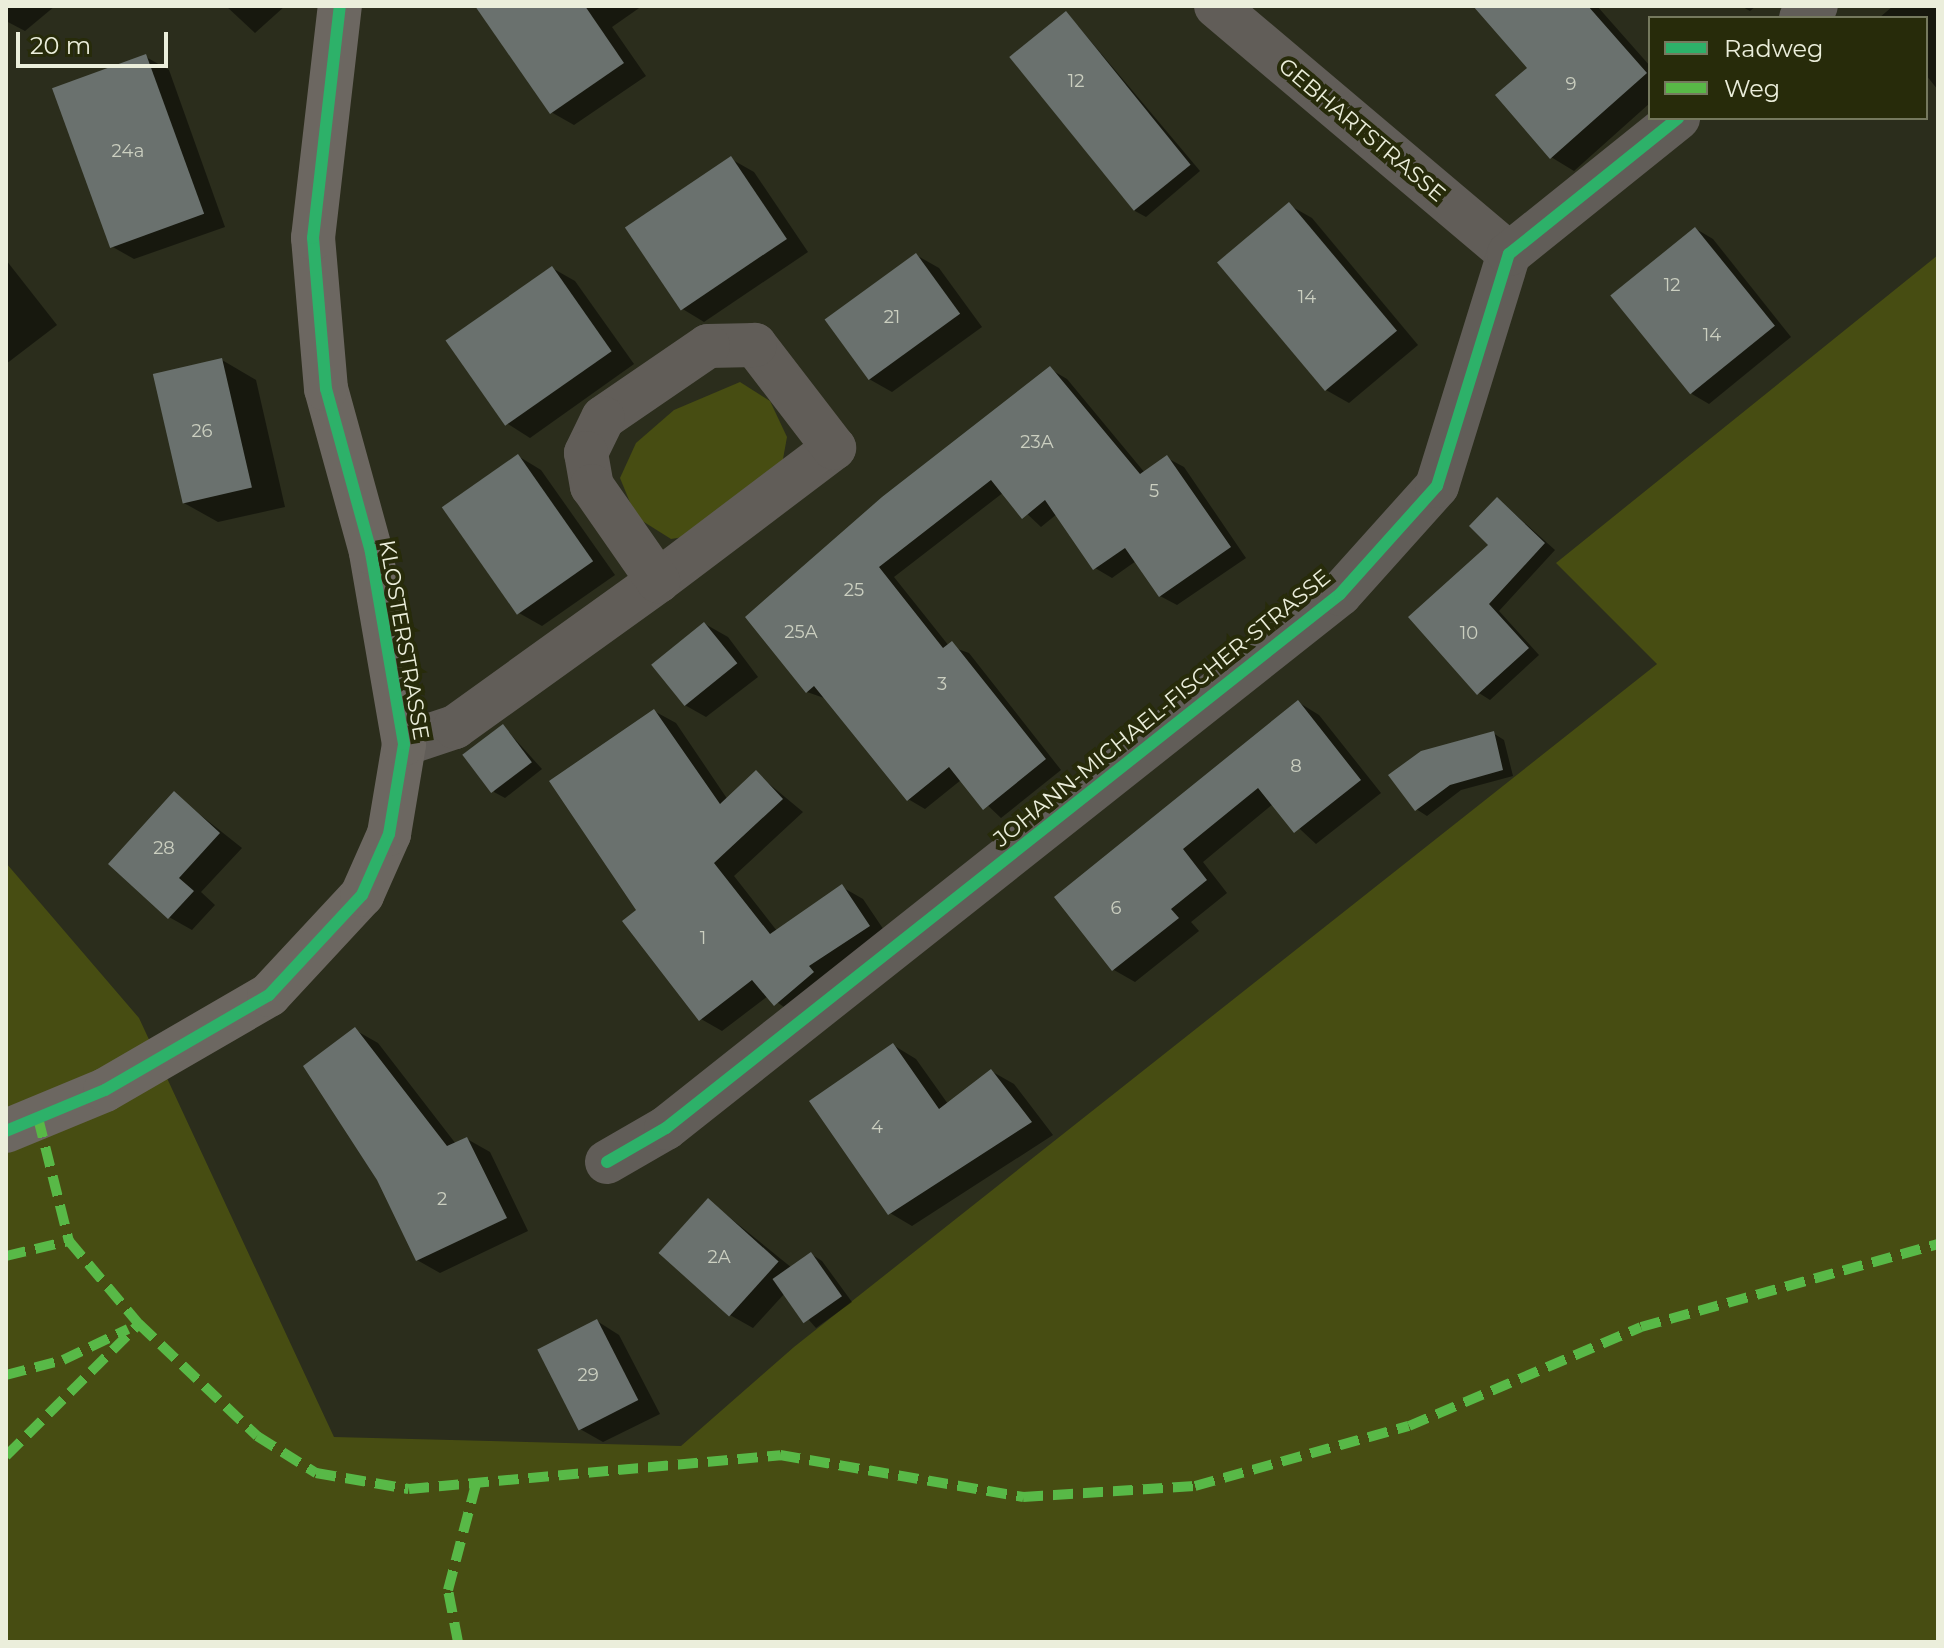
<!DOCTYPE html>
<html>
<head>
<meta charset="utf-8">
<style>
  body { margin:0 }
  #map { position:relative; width:1944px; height:1648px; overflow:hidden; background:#2b2d1c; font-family:Montserrat,sans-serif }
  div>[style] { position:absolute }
  .green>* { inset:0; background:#474d12 }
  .shadow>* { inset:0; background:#0007 }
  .building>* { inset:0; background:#6a716e; transform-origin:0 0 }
  .minor>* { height:44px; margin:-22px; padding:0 22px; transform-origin:22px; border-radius:22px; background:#615d58 }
  .secondary>* { height:44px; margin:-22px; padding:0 22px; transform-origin:22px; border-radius:22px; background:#6c6761 }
  .quiet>* { height:10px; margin-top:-5px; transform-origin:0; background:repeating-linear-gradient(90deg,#58b947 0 20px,transparent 0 30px) }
  .cycleway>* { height:12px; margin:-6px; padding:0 6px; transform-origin:6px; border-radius:6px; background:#2db169 }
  span { translate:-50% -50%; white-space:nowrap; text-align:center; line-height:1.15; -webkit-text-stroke:8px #272b0a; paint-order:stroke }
  .number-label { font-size:18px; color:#cbcfc0 }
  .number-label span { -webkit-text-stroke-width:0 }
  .street-label { font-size:22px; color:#ebeedb }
  .frame { position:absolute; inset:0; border:8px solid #ebeedb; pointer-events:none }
  .legend { position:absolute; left:1648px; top:16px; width:280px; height:104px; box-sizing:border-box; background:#272b0a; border:2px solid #75795e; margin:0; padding:10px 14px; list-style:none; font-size:24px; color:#ebeedb }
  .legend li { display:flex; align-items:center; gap:16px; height:40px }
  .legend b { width:40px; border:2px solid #75795e }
  .scale { position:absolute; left:16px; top:32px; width:152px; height:36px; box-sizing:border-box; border:4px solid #ebeedb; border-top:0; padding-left:10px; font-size:24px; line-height:28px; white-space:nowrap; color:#ebeedb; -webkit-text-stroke:6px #272b0a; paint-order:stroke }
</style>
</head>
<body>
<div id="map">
  <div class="green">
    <div style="clip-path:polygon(1938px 255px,1938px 1642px,6px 1642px,6px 863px,139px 1018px,334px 1437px,681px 1446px,794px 1347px,1657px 664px,1556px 563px)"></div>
    <div style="clip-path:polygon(740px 382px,770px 401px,787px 437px,781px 470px,696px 535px,671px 539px,636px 517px,620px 478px,636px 443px,674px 410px)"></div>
  </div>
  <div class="shadow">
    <div style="clip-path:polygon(6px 6px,55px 6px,25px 31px,6px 21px)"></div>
    <div style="clip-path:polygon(226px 6px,285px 6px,255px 33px)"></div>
    <div style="clip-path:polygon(486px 6px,642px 6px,612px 27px,646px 76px,574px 125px,551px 112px)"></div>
    <div style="clip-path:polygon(1502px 6px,1597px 6px,1650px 66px,1650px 103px,1574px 171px,1551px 157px,1530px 68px)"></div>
    <div style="clip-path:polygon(1741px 6px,1756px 6px,1750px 11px)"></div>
    <div style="clip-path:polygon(1893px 6px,1938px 6px,1938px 90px,1926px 75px,1926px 18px,1879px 18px)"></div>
    <div style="clip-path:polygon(1067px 13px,1200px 171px,1146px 217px,1135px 211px)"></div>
    <div style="clip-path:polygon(146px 57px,169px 70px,225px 227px,134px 259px,111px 246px)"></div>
    <div style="clip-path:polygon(731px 159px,754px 172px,808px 252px,704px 322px,681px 308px)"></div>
    <div style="clip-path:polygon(1289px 205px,1312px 218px,1418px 345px,1349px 403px,1326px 390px)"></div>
    <div style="clip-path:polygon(1696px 229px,1713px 239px,1791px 337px,1709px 404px,1692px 394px)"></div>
    <div style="clip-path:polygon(916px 255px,939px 268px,982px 327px,892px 392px,869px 379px)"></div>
    <div style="clip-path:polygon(6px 260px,57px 325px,6px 364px)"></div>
    <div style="clip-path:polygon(552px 268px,575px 281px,634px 364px,530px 438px,508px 424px)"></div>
    <div style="clip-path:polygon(222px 360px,256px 380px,285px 507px,218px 522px,184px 503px)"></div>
    <div style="clip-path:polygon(1050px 369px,1067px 379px,1145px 473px,1167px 458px,1184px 467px,1246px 558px,1177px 605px,1160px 596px,1136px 561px,1112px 578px,1095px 568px,1057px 514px,1041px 527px,1004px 492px,894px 577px,949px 646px,969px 653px,1061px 770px,1001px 818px,961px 780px,925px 809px,908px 799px,827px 699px,807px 692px,748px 618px)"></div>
    <div style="clip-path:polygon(518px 456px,541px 470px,615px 575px,542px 626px,519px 613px)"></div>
    <div style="clip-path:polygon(1498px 499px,1555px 550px,1499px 611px,1539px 655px,1490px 700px,1479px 693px)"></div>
    <div style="clip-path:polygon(705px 624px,728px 637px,758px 677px,706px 717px,683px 704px)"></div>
    <div style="clip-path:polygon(1298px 702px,1319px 715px,1381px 793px,1316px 844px,1273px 804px,1203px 862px,1227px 893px,1191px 922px,1199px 931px,1135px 982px,1114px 970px,1057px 897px)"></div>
    <div style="clip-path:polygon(654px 711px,676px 723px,728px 800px,756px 773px,803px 812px,734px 876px,777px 931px,842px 887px,863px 899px,890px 939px,797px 1016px,768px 996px,722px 1031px,701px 1019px,639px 911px)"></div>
    <div style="clip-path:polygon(503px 726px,542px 769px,505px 798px,494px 792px)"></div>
    <div style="clip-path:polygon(1493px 733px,1504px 740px,1513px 776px,1461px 790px,1427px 816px,1416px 809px)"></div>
    <div style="clip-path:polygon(174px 794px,242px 848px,201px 892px,215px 905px,192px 930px,169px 917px)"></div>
    <div style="clip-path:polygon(355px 1030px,378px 1043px,456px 1144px,467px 1139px,490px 1152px,528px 1231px,440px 1273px,417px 1260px)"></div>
    <div style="clip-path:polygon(893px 1045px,916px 1059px,948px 1104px,991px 1071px,1014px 1084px,1053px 1135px,912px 1226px,890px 1213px)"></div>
    <div style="clip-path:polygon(708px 1200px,792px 1268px,811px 1254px,822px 1261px,852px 1302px,816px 1328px,785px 1293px,753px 1328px,730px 1315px,661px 1253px)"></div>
    <div style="clip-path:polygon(597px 1321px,619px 1335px,660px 1414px,603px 1442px,580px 1429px)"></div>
  </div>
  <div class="building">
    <div style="clip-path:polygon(475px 6px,585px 6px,624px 63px,550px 114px)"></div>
    <div style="clip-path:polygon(1473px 6px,1588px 6px,1647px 73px,1550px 159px,1495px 95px,1527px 68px)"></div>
    <div style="left:1066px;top:11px;width:198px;height:73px;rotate:51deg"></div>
    <div style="left:146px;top:54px;width:170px;height:100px;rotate:70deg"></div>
    <div style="left:731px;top:156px;width:100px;height:128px;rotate:56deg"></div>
    <div style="left:1289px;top:202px;width:168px;height:94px;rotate:50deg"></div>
    <div style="left:1695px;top:227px;width:127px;height:109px;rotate:51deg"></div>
    <div style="left:916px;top:253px;width:75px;height:113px;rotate:54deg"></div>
    <div style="left:552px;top:266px;width:104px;height:130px;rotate:55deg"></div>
    <div style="left:222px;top:358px;width:133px;height:71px;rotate:77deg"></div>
    <div style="clip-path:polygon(1050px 366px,1140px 474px,1167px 455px,1231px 547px,1159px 597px,1125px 548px,1093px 570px,1045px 500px,1022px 519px,991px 480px,879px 567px,943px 648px,952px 641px,1046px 759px,983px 810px,949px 767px,907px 801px,814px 686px,806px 693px,745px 617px,882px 497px)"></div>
    <div style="left:518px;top:454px;width:131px;height:93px;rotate:55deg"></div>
    <div style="clip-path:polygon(1497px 497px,1545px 543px,1489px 604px,1529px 648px,1477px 695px,1408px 617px,1488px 545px,1469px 526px)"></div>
    <div style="left:704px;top:622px;width:53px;height:68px;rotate:51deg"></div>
    <div style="clip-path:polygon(1298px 700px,1361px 780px,1294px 833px,1258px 788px,1183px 849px,1207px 880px,1171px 909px,1179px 918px,1112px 971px,1054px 897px)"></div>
    <div style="clip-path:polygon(654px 709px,720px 804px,756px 770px,783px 799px,714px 863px,770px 934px,842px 884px,870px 926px,809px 966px,814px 972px,774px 1006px,752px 980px,699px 1021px,622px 921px,636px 910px,549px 781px)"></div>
    <div style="left:503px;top:724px;width:48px;height:51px;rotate:53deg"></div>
    <div style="clip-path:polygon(1494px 731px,1503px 770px,1450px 785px,1415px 811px,1388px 775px,1421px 751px)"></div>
    <div style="clip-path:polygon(174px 791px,220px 833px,179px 878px,194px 891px,168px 919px,108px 864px)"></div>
    <div style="clip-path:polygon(355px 1027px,447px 1146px,467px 1137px,507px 1218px,416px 1261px,377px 1180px,303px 1066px)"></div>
    <div style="clip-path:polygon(893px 1043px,939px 1109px,991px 1069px,1032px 1122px,888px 1215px,809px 1101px)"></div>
    <div style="left:708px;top:1198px;width:95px;height:74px;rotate:42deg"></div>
    <div style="left:811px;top:1252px;width:54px;height:47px;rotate:55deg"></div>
    <div style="left:597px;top:1319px;width:91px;height:67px;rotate:63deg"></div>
  </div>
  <div class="minor">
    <div style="left:1216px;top:6px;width:384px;rotate:40.2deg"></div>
    <div style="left:1801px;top:18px;width:19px;rotate:-39deg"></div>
    <div style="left:404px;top:744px;width:54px;rotate:-18.4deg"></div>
    <div style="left:455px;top:727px;width:250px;rotate:-35.7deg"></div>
    <div style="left:658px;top:581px;width:221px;rotate:-37.1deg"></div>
    <div style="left:834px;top:448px;width:130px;rotate:-127.5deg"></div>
    <div style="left:755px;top:345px;width:47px;rotate:178.8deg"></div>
    <div style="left:708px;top:346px;width:127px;rotate:145.6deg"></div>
    <div style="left:603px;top:418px;width:39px;rotate:116deg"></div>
    <div style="left:586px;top:453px;width:34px;rotate:80deg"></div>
    <div style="left:592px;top:486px;width:116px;rotate:55.2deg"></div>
    <div style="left:607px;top:1162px;width:68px;rotate:-30deg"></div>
    <div style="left:666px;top:1128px;width:860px;rotate:-38.39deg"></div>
    <div style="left:1340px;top:594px;width:145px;rotate:-48.1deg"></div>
    <div style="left:1437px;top:486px;width:243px;rotate:-72.8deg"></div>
    <div style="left:1509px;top:254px;width:217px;rotate:-38.8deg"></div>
  </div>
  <div class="secondary">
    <div style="left:6px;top:1131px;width:107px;rotate:-22.5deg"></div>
    <div style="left:105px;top:1090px;width:190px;rotate:-30.1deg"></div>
    <div style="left:269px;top:995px;width:137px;rotate:-47.1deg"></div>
    <div style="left:362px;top:895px;width:67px;rotate:-66.1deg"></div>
    <div style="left:389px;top:834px;width:91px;rotate:-80.5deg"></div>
    <div style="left:404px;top:744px;width:195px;rotate:-99.8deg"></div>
    <div style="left:371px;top:552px;width:169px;rotate:-105.4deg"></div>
    <div style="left:326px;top:389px;width:152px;rotate:-94.9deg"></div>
    <div style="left:313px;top:238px;width:234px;rotate:-83.4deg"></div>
  </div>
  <div class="quiet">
    <div style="left:38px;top:1118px;width:127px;rotate:75.9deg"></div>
    <div style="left:69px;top:1241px;width:109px;rotate:49.9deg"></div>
    <div style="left:139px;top:1324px;width:163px;rotate:43.5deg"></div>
    <div style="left:257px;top:1436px;width:70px;rotate:32.1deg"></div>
    <div style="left:316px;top:1473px;width:94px;rotate:9.8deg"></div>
    <div style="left:409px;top:1489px;width:373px;rotate:-5.2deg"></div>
    <div style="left:780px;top:1455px;width:247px;rotate:9.8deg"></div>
    <div style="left:1023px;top:1497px;width:172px;rotate:-3.7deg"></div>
    <div style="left:1195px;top:1486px;width:222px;rotate:-15.7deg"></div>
    <div style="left:1409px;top:1426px;width:252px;rotate:-23.1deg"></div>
    <div style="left:1641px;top:1327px;width:308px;rotate:-15.6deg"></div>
    <div style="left:6px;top:1256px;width:65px;rotate:-13.4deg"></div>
    <div style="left:6px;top:1375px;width:59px;rotate:-14.7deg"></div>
    <div style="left:63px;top:1360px;width:72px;rotate:-25.5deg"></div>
    <div style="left:6px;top:1456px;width:187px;rotate:-44.8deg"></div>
    <div style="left:458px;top:1642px;width:53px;rotate:-100.9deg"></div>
    <div style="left:448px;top:1590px;width:110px;rotate:-75.2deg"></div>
  </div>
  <div class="cycleway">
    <div style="left:6px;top:1131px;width:107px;rotate:-22.5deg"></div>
    <div style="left:105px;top:1090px;width:190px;rotate:-30.1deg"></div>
    <div style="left:269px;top:995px;width:137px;rotate:-47.1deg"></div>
    <div style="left:362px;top:895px;width:67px;rotate:-66.1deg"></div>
    <div style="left:389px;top:834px;width:91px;rotate:-80.5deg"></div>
    <div style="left:404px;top:744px;width:195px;rotate:-99.8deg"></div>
    <div style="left:371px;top:552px;width:169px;rotate:-105.4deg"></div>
    <div style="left:326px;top:389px;width:152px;rotate:-94.9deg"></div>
    <div style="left:313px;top:238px;width:234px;rotate:-83.4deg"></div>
    <div style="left:607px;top:1162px;width:68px;rotate:-30deg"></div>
    <div style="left:666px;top:1128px;width:860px;rotate:-38.39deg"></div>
    <div style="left:1340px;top:594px;width:145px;rotate:-48.1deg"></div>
    <div style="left:1437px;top:486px;width:243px;rotate:-72.8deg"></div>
    <div style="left:1509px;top:254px;width:217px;rotate:-38.8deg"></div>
  </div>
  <div class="number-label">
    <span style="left:1076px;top:81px">12</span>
    <span style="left:1571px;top:84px">9</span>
    <span style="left:128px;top:151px">24a</span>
    <span style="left:1672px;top:285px">12</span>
    <span style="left:1307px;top:297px">14</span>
    <span style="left:892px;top:317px">21</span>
    <span style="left:1712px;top:335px">14</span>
    <span style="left:202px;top:431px">26</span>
    <span style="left:1037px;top:442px">23A</span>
    <span style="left:1154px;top:491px">5</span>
    <span style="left:854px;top:590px">25</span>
    <span style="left:801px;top:632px">25A</span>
    <span style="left:1469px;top:633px">10</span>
    <span style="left:942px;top:684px">3</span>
    <span style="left:1296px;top:766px">8</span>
    <span style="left:164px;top:848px">28</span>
    <span style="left:1116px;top:908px">6</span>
    <span style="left:703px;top:938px">1</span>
    <span style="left:877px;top:1127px">4</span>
    <span style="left:442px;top:1199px">2</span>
    <span style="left:719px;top:1257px">2A</span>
    <span style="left:588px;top:1375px">29</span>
  </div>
  <div class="street-label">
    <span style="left:1362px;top:130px;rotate:40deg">GEBHARTSTRASSE</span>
    <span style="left:404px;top:640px;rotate:80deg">KLOSTERSTRASSE</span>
    <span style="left:1162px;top:708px;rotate:-39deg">JOHANN-MICHAEL-FISCHER-STRASSE</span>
  </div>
  <div class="frame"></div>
  <ul class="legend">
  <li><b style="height:10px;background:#2db169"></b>Radweg</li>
  <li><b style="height:10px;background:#58b947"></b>Weg</li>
  </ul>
  <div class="scale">20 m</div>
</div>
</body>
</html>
